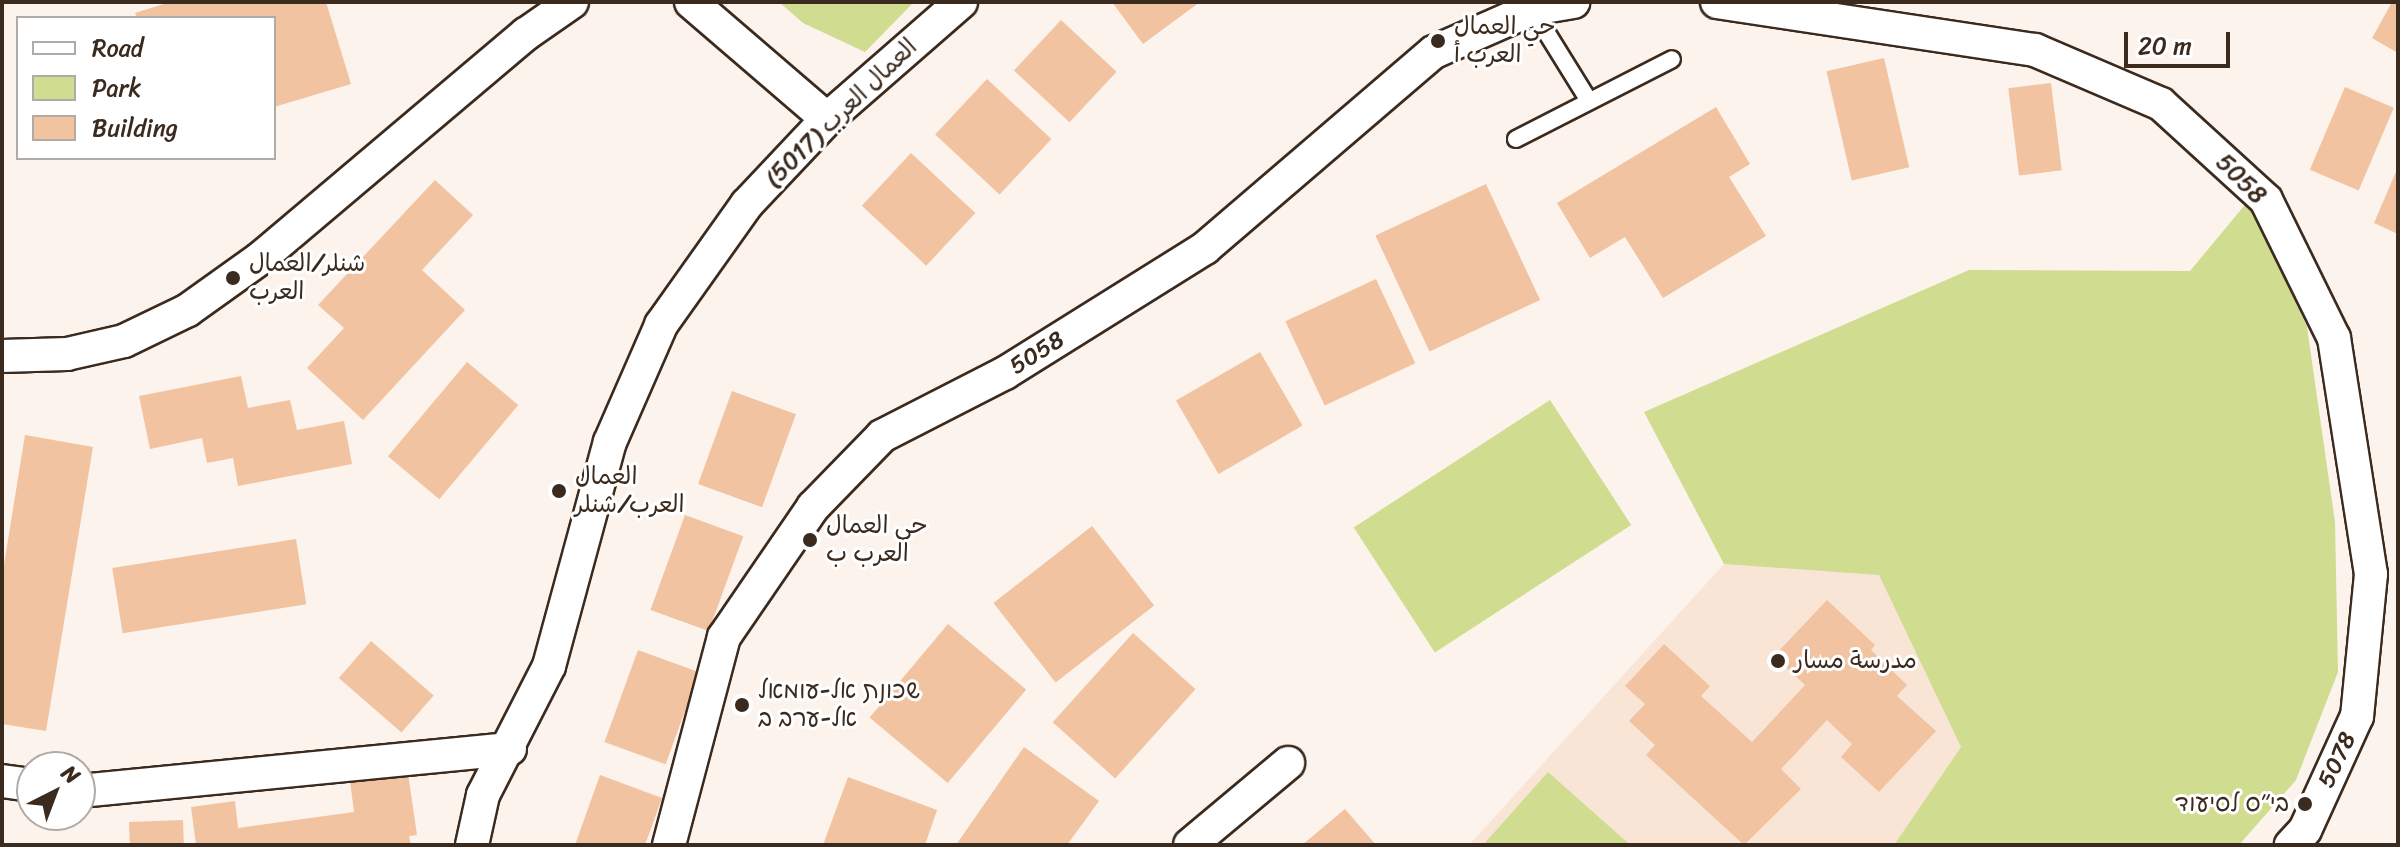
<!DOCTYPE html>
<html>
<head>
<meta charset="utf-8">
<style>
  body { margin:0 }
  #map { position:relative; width:2400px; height:847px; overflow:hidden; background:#fcf3ec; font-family:Sriracha,"Playpen Sans Arabic","Playpen Sans Hebrew",sans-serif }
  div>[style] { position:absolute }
  .built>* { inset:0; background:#f9e5d6 }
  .green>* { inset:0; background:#d0dc8f; transform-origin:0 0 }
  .building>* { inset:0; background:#f1c3a1; transform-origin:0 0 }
  .roads { filter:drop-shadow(2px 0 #3b2a1e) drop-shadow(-2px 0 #3b2a1e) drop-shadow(0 2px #3b2a1e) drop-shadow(0 -2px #3b2a1e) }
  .lane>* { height:16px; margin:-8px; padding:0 8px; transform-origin:8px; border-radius:8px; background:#fff }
  .street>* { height:32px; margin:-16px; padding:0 16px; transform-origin:16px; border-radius:16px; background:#fff }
  .dots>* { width:22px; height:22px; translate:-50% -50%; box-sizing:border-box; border:4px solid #fff; border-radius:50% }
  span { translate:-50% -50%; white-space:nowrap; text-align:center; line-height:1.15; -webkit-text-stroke:6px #fff; paint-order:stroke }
  .poi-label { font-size:24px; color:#3b2a1e }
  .left { translate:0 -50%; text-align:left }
  .right { translate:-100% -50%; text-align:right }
  .street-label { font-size:24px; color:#3b2a1e }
  .frame { position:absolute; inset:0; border:4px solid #3b2a1e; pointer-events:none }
  .legend { position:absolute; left:16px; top:16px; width:260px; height:144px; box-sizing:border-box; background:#fff; border:2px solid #b1aaa5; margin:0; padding:10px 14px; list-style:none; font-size:24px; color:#3b2a1e }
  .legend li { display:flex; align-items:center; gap:16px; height:40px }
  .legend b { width:40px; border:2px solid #b1aaa5 }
  .north { position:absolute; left:16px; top:751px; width:80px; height:80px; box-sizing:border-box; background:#fff; border:2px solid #b1aaa5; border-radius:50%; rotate:42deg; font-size:22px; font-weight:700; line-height:32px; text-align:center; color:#3b2a1e }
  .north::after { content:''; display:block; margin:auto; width:28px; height:36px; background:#3b2a1e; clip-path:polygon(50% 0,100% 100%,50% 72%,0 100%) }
  .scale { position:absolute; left:2124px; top:32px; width:106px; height:36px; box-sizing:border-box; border:4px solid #3b2a1e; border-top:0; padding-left:10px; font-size:24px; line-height:28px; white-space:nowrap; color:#3b2a1e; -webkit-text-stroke:6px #fff; paint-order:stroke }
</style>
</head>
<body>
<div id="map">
  <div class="built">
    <div style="clip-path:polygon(1724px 564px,1879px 574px,1961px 747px,1894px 845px,1469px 845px)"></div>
  </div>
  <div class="green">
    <div style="clip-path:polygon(779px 2px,914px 2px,865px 52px,803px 23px)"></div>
    <div style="clip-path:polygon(2249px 200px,2307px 327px,2335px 522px,2338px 672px,2296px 780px,2239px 845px,1894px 845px,1961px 747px,1879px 575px,1724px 564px,1644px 412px,1969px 270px,2190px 271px)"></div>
    <div style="left:1550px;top:400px;width:149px;height:234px;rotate:57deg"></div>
    <div style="clip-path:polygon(1548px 772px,1628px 843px,1626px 845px,1483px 845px)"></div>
  </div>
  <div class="building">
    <div style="clip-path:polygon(170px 2px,326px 2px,351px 84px,274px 107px,274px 18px,137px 18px,135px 13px)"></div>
    <div style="clip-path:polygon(1112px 2px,1200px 2px,1143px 44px)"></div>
    <div style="clip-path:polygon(2392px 2px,2398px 2px,2398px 53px,2372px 38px)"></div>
    <div style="left:1061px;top:20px;width:76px;height:69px;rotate:43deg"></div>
    <div style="left:1884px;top:58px;width:112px;height:59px;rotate:77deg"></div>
    <div style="left:987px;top:79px;width:88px;height:76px;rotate:43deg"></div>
    <div style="left:2051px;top:83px;width:88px;height:43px;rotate:83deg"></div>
    <div style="left:2345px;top:87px;width:53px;height:90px;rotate:23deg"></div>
    <div style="clip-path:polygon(1716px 107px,1750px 164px,1729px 177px,1766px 236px,1663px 298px,1625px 237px,1590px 258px,1557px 203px)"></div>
    <div style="left:911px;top:153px;width:88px;height:72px;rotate:43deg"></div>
    <div style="clip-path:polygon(2398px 167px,2398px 234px,2374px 223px)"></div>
    <div style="clip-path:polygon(435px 180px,473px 215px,422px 270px,465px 310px,363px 420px,307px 368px,344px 328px,318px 305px)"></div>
    <div style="left:1486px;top:184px;width:128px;height:122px;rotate:65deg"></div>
    <div style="left:1376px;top:279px;width:93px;height:100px;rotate:65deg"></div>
    <div style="left:1260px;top:352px;width:85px;height:97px;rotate:60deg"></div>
    <div style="left:467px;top:362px;width:67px;height:123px;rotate:40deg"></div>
    <div style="clip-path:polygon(241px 376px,248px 408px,290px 400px,297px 430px,344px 421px,352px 464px,238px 486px,233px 458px,207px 463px,202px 438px,150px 449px,139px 396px)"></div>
    <div style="left:732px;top:391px;width:68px;height:99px;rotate:20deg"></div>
    <div style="clip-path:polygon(25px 435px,93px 447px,46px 731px,2px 724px,2px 577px)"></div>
    <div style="left:685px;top:515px;width:62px;height:101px;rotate:20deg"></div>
    <div style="left:1092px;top:526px;width:101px;height:125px;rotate:52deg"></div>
    <div style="left:296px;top:539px;width:66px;height:186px;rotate:81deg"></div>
    <div style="clip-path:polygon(1827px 600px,1875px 645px,1871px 650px,1907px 685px,1897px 696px,1936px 731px,1879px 792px,1841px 757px,1852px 744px,1827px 720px,1781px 769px,1801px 789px,1744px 845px,1646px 755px,1655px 745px,1629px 721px,1645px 704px,1625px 686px,1664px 644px,1710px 686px,1701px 696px,1752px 742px,1805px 685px,1774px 656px)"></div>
    <div style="left:948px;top:624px;width:102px;height:122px;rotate:40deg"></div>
    <div style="left:1133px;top:633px;width:84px;height:120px;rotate:42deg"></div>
    <div style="left:371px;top:641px;width:83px;height:49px;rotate:41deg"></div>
    <div style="left:638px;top:650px;width:65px;height:98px;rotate:20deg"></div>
    <div style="clip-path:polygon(1024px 747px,1099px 801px,1067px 845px,956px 845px)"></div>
    <div style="clip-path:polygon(408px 773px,417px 835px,409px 836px,411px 845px,196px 845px,191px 807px,235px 801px,238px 828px,354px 812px,350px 781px)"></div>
    <div style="clip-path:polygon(600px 775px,662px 798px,645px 845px,575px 845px)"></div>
    <div style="clip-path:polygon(848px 777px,937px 810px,925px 845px,823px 845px)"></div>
    <div style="clip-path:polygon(1345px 809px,1376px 845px,1302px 845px)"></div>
    <div style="left:183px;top:820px;width:25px;height:54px;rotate:88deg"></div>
  </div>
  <div class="roads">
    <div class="lane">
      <div style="left:1532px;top:9px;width:108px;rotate:58.2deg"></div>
      <div style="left:1516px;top:139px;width:175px;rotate:-27.1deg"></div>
    </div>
    <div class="street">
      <div style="left:691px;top:2px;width:179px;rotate:40.7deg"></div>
      <div style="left:1717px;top:2px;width:322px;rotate:8.6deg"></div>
      <div style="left:2035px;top:50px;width:137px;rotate:23.2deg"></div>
      <div style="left:2161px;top:104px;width:142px;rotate:42.4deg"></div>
      <div style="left:2266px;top:200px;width:154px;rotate:63.8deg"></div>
      <div style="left:2334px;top:338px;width:239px;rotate:81.1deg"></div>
      <div style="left:2371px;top:574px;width:143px;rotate:95.6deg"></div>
      <div style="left:2357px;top:716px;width:125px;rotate:114.5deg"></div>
      <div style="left:2305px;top:830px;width:21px;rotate:133deg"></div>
      <div style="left:2px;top:356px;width:65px;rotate:-1.8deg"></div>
      <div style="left:67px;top:354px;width:58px;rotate:-12.8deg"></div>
      <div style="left:124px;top:341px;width:71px;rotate:-25.8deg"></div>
      <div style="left:188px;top:310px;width:91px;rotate:-35.6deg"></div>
      <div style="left:262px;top:257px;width:346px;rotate:-40.2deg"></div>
      <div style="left:526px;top:34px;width:56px;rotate:-34.8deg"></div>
      <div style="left:2px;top:781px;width:30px;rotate:8deg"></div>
      <div style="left:80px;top:791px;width:432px;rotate:-5.6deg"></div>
      <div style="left:472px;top:845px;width:51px;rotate:-77.6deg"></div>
      <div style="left:483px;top:795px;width:145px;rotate:-62.9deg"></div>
      <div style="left:549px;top:666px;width:232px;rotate:-74.8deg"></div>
      <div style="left:610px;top:442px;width:128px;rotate:-66.4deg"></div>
      <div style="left:661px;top:325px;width:148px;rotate:-54.6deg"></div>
      <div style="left:747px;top:204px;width:117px;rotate:-46.7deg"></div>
      <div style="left:827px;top:119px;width:178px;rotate:-41.1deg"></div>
      <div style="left:669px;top:845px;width:215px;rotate:-75.2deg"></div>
      <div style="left:724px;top:637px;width:158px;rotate:-55.6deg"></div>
      <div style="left:813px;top:507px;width:99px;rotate:-45.8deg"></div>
      <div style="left:882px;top:436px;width:138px;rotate:-27.1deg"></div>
      <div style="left:1005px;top:373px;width:236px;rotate:-32deg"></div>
      <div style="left:1205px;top:248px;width:301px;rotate:-40.6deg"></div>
      <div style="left:1434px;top:52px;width:107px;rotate:-23.7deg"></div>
      <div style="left:1532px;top:9px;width:42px;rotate:-9.7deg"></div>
      <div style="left:1190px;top:845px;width:128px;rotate:-39.9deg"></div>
    </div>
  </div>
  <div class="dots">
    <div style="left:1438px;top:41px;background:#3b2a1e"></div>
    <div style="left:233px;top:278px;background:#3b2a1e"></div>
    <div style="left:559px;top:491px;background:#3b2a1e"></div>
    <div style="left:810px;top:540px;background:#3b2a1e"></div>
    <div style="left:1778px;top:661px;background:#3b2a1e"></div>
    <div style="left:742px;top:705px;background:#3b2a1e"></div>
    <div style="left:2305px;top:804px;background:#3b2a1e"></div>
  </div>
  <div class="poi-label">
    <span class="left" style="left:1454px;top:41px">حي العمال<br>العرب أ</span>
    <span class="left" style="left:249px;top:278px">شنلر/العمال<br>العرب</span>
    <span class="left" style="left:575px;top:491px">العمال<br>العرب/شنلر</span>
    <span class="left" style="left:826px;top:540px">حي العمال<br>العرب ب</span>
    <span class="left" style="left:1794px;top:661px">مدرسة مسار</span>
    <span class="left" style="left:758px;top:705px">שכונת אל-עומאל<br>אל-ערב ב</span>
    <span class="right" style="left:2289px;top:804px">בי״ס לסיעוד</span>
  </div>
  <div class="street-label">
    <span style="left:841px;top:113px;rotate:-44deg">العمال العرب (5017)</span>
    <span style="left:2241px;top:179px;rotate:45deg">5058</span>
    <span style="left:1037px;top:353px;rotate:-32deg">5058</span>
    <span style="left:2337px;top:760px;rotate:-65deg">5078</span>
  </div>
  <div class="frame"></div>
  <ul class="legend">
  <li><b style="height:10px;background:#fff"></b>Road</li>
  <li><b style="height:22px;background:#d0dc8f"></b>Park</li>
  <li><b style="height:22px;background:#f1c3a1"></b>Building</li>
  </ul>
  <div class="north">N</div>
  <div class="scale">20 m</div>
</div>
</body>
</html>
